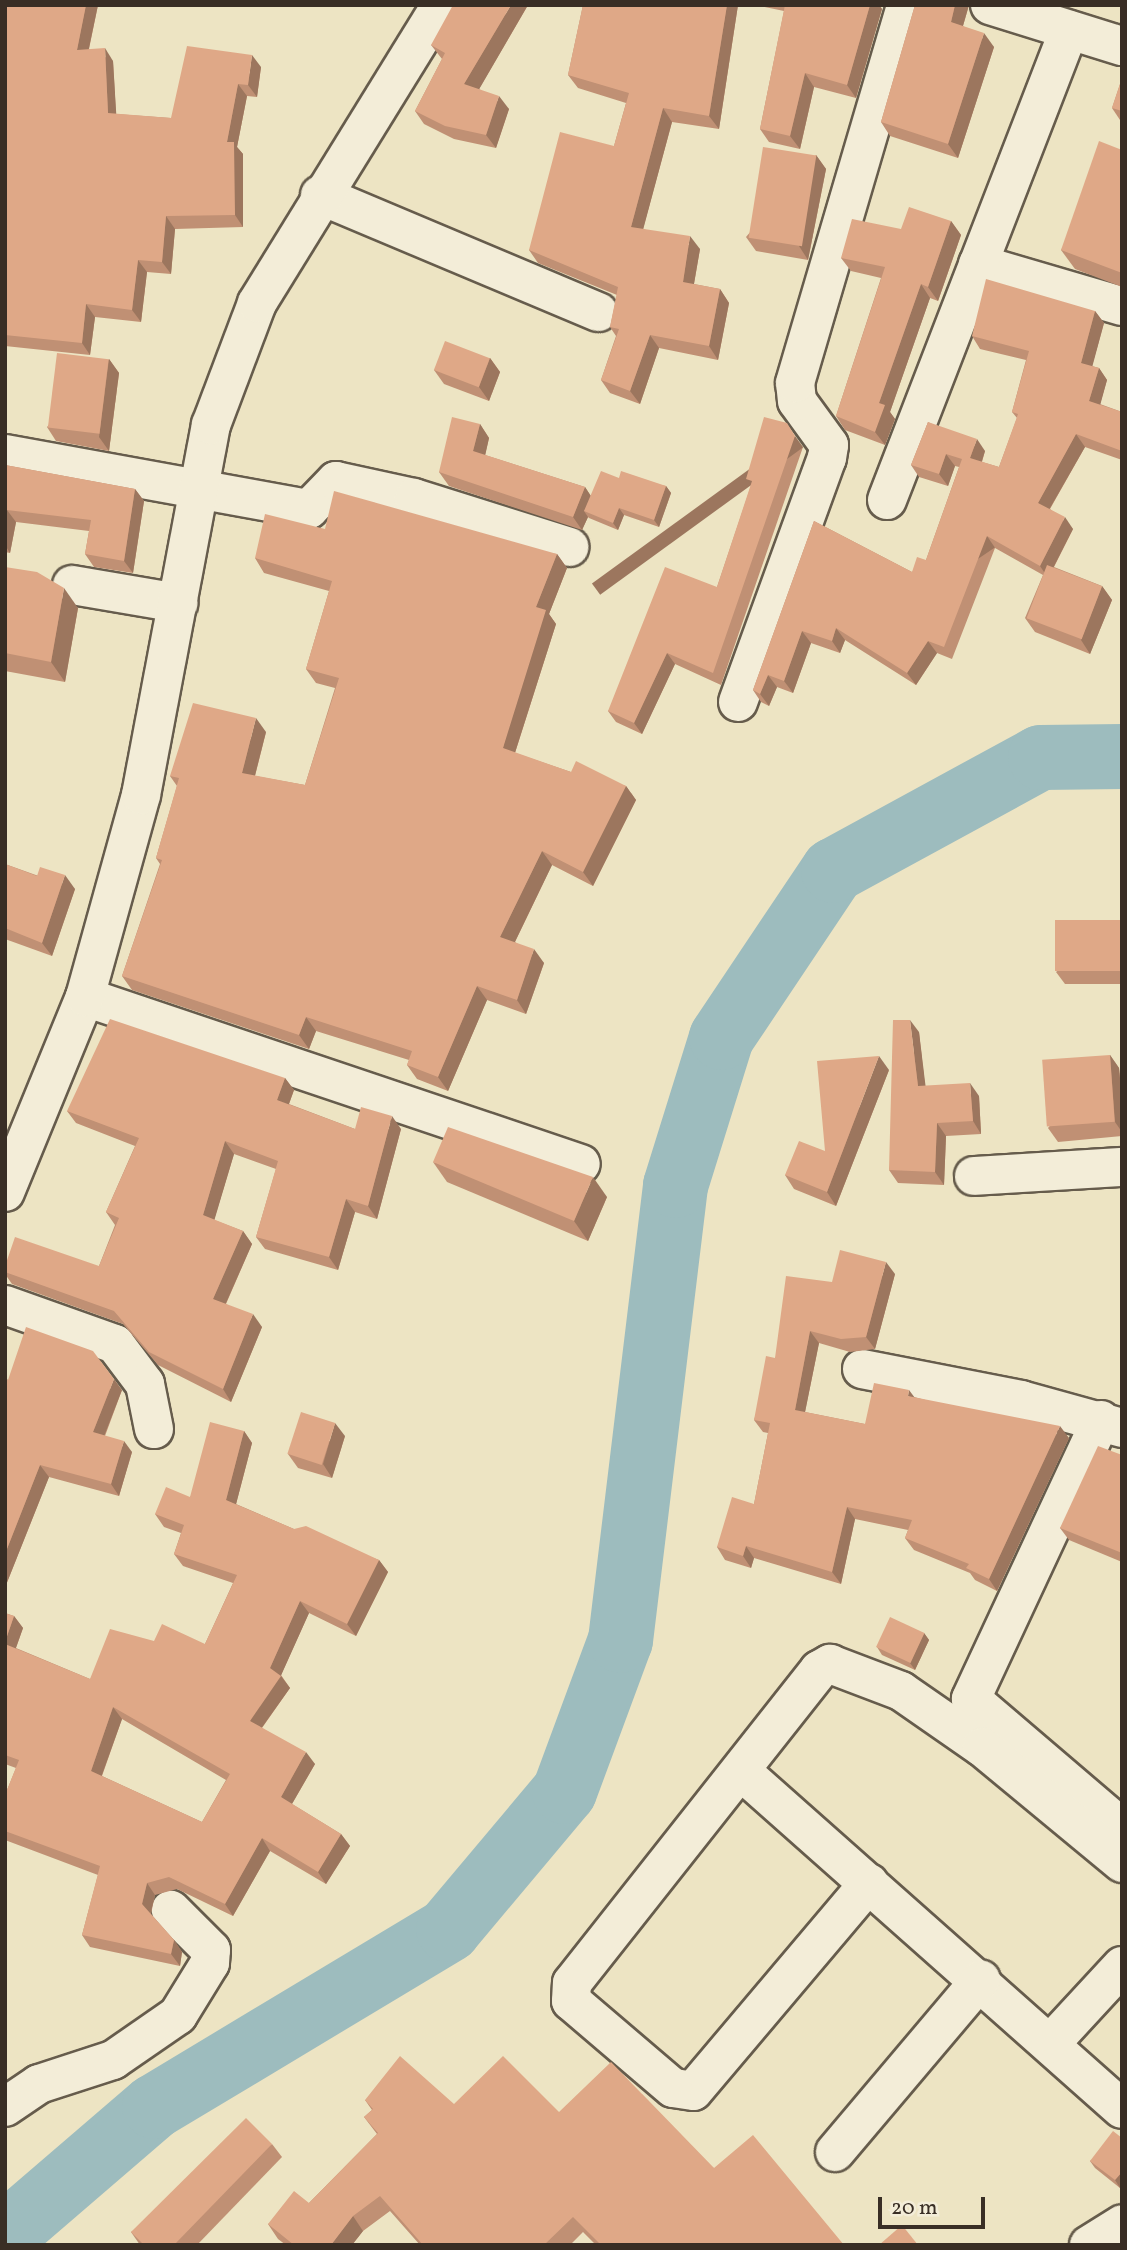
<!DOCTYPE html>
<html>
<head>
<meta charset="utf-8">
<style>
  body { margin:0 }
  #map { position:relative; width:1127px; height:2250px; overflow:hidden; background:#ede4c3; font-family:Vollkorn,serif }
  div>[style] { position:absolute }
  .river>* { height:65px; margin:-32.5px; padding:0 32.5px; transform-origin:32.5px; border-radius:32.5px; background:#9dbcbe }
  .roads { filter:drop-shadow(2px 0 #665c4c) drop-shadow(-2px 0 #665c4c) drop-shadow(0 2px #665c4c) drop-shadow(0 -2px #665c4c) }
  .minor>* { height:38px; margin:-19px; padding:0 19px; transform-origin:19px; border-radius:19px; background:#f3edd8 }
  .tertiary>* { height:38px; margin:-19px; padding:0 19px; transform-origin:19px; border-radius:19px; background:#f3edd8 }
  .secondary>* { height:38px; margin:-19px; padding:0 19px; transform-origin:19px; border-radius:19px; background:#f3edd8 }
  .wall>* { inset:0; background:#c09074 }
  .shaded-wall>* { inset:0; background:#9c765e; transform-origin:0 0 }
  .building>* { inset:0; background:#dfa887; transform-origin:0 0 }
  span { translate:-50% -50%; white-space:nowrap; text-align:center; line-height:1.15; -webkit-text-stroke:5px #f3edd8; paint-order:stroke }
  .frame { position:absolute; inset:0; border:7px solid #392e25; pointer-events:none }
  .scale { position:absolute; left:878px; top:2197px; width:107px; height:32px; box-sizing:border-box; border:4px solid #392e25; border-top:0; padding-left:9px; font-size:21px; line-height:24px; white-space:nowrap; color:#392e25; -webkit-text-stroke:5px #f3edd8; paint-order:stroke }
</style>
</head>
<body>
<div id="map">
  <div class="river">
    <div style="left:5px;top:2234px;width:196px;rotate:-40.7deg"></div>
    <div style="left:154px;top:2106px;width:343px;rotate:-31deg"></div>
    <div style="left:448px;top:1929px;width:180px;rotate:-50deg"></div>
    <div style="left:564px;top:1791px;width:161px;rotate:-69.7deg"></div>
    <div style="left:620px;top:1640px;width:458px;rotate:-83.1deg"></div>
    <div style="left:675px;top:1185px;width:155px;rotate:-72.7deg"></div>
    <div style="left:721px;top:1037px;width:201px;rotate:-56.2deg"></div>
    <div style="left:833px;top:870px;width:236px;rotate:-28.6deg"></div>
    <div style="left:1040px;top:757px;width:82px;rotate:-0.7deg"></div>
  </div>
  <div class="roads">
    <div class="minor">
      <div style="left:320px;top:195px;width:302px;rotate:22.8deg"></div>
      <div style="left:978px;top:264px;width:150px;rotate:16.3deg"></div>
      <div style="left:5px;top:454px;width:309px;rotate:10.3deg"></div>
      <div style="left:309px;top:509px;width:39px;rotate:-46deg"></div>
      <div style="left:336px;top:481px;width:80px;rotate:12.3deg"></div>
      <div style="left:414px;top:498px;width:163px;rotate:17.5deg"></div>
      <div style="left:887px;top:500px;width:504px;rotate:-68.83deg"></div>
      <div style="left:72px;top:585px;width:108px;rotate:9.6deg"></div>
      <div style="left:738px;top:702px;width:260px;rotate:-70deg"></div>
      <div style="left:827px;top:458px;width:13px;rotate:-81deg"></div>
      <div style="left:829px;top:445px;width:54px;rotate:-126deg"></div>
      <div style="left:797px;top:401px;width:18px;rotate:-96deg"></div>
      <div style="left:795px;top:383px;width:394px;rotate:-73.6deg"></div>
      <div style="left:85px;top:997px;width:523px;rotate:18.61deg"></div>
      <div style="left:974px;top:1176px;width:148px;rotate:-3.5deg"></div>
      <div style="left:5px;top:1305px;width:117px;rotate:19.5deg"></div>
      <div style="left:115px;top:1344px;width:50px;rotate:53.1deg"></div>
      <div style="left:145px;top:1384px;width:46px;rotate:78.7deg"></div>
      <div style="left:862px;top:1369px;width:162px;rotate:11deg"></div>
      <div style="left:1021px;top:1400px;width:105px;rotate:15.5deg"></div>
      <div style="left:1101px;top:1420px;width:308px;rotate:115deg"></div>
      <div style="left:971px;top:1699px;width:199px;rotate:40.5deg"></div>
      <div style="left:741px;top:1771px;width:509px;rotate:41.58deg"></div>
      <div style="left:869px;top:1883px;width:272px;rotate:130.2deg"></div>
      <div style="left:693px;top:2091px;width:20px;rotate:-171deg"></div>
      <div style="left:673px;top:2088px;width:134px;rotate:-139.5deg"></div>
      <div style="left:571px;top:2001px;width:18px;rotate:-87deg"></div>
      <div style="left:572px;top:1983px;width:399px;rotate:-51.7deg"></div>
      <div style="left:819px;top:1670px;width:13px;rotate:-29deg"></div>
      <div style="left:830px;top:1664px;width:76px;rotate:20.8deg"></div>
      <div style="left:901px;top:1691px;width:98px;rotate:34.7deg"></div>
      <div style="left:982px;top:1747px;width:182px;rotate:39.6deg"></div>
      <div style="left:1050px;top:2044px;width:106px;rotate:-47.3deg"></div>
      <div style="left:5px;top:2107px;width:41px;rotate:-34.1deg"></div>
      <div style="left:39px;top:2084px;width:78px;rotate:-18deg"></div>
      <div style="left:113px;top:2060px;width:79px;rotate:-34.7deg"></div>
      <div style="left:178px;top:2015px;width:61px;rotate:-58.4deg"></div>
      <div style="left:210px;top:1963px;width:13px;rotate:-86deg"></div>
      <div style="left:211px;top:1950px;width:57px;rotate:-135deg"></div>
      <div style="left:835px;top:2152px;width:226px;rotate:-49.8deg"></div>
    </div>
    <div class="tertiary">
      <div style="left:990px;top:5px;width:138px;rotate:17.3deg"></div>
      <div style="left:5px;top:1192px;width:211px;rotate:-67.7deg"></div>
      <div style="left:85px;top:997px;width:210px;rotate:-74.5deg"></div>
      <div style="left:141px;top:795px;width:377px;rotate:-79.3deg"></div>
      <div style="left:211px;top:425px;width:130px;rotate:-69.3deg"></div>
      <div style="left:257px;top:303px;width:350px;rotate:-58.3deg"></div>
    </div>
    <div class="secondary">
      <div style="left:1089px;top:2245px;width:39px;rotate:-32deg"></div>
    </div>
  </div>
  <div class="wall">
    <div style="clip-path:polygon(5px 5px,98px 5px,89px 49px,113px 61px,116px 114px,171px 118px,261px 67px,257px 97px,247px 96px,237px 147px,243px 154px,243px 227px,175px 229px,171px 274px,147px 272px,141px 322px,95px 317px,90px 355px,5px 346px)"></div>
    <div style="clip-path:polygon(528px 5px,479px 89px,509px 109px,496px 148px,454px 139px,424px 124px,415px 111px,442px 59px,431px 45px)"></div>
    <div style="clip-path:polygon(583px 5px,738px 5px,719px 129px,672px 122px,643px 229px,700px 249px,694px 284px,720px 289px,729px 303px,718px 360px,659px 348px,640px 404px,610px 393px,601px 380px,616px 336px,610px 327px,617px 295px,538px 263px,529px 250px,614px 146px,626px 103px,578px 88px,568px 75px)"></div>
    <div style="clip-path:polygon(755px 5px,879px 5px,882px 9px,856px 98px,814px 87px,800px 149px,769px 142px,760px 129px,784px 11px)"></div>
    <div style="clip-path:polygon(915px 5px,969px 5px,963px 26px,994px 47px,958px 158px,890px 136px,881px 122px)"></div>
    <div style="clip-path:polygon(1122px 78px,1122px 123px,1112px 108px)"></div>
    <div style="clip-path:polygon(1122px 150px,1122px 287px,1075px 269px,1061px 250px)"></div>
    <div style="clip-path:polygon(816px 155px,826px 169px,808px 260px,756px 251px,746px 237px)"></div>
    <div style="clip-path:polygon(951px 221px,961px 235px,938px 301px,930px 298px,890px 412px,895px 419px,885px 445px,845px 430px,836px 416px,881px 278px,851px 271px,841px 258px,901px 229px)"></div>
    <div style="clip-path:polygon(1095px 311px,1104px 323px,1092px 366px,1099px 368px,1107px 380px,1100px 404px,1122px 412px,1122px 460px,1085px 447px,1050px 509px,1073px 529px,1054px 567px,1102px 586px,1112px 600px,1090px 654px,1035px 632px,1025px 618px,1043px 575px,995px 548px,952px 659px,937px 653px,916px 685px,845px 640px,840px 653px,811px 643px,793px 693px,777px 687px,769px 706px,761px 702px,753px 690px,814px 521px,912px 572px,926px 560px,959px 467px,955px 466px,948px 486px,919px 477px,911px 465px,928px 422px,985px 451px,982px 462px,999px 467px,1017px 418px,1012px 412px,1026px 360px,980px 349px,972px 336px)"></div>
    <div style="clip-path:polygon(490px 358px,500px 372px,489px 401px,444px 384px,434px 370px)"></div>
    <div style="clip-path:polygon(109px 359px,119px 373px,109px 451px,56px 441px,47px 427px)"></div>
    <div style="clip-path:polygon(480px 424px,489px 438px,485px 455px,585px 487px,591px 496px,619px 478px,666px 486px,671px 493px,659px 527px,624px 515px,618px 530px,589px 518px,588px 517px,582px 530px,449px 486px,439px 472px)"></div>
    <div style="clip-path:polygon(803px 447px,721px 685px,675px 664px,642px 734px,616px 722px,608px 711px,717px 587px,751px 486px,746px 479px)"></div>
    <div style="clip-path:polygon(5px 465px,135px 489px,144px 501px,133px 573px,94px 567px,85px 554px,89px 531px,16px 522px,10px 553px,5px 552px)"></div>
    <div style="clip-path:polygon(325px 529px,557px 554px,567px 568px,549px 614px,556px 624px,515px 753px,571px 772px,626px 786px,636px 800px,593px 886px,552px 865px,515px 942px,544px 963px,526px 1014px,487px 1000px,448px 1091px,417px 1079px,407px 1065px,409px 1060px,316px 1031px,309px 1049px,132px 990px,122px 976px,160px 864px,156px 858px,177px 786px,170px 776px,266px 732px,255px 776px,305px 785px,335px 688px,316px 683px,306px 669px,329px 591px,264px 573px,255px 558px)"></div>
    <div style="clip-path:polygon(5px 567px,78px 608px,65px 682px,5px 671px)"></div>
    <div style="clip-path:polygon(5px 864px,75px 889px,52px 956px,5px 939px)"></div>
    <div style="clip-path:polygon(1122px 920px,1122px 984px,1065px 984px,1056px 972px)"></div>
    <div style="clip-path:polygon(919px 1032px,925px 1086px,979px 1096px,981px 1134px,946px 1136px,944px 1185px,898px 1183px,889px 1170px)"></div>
    <div style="clip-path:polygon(1110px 1055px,1119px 1068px,1122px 1098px,1122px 1136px,1058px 1142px,1048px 1128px)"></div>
    <div style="clip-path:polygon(889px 1070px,836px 1206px,794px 1189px,785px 1175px,825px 1151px)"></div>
    <div style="clip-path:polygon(285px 1078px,294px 1090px,289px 1104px,355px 1129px,401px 1129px,377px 1219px,355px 1212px,338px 1270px,265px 1249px,256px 1237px,276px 1169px,234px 1154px,214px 1220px,243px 1231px,252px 1244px,226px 1304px,262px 1327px,231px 1402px,158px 1365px,123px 1324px,12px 1284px,5px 1274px,5px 1266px,99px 1266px,115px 1225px,106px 1212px,135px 1146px,76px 1123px,67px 1111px)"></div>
    <div style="clip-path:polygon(433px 1162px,607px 1197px,588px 1241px,447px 1182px)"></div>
    <div style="clip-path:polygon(895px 1274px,875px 1349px,850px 1352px,819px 1343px,805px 1412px,865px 1424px,914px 1397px,1069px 1438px,997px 1591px,975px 1580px,970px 1573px,914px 1550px,905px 1538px,908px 1530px,855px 1519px,841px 1584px,754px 1558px,751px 1568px,725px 1560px,717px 1547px,754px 1504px,768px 1433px,763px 1432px,754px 1420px,775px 1358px,832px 1282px)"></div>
    <div style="clip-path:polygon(5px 1378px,8px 1380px,122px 1390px,105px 1436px,132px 1452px,119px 1496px,49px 1477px,6px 1585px)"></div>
    <div style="clip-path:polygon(evenodd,244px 1431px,252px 1443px,236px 1504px,294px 1529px,379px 1560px,388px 1572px,356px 1636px,309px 1613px,281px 1675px,290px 1688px,262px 1728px,315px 1764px,292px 1804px,341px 1834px,350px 1846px,326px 1884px,270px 1851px,233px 1916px,177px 1889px,155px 1895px,151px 1914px,174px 1940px,182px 1952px,180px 1966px,90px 1947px,82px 1935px,98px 1875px,5px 1840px,5px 1795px,16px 1768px,5px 1764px,5px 1613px,14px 1616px,23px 1628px,16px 1648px,90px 1679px,154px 1641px,205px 1644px,233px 1583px,183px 1566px,174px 1554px,181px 1533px,164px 1527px,155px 1514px,190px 1497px,244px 1431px,122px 1719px,226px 1780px,202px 1822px,102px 1776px,122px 1719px)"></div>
    <div style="clip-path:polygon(345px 1436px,332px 1478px,298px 1468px,288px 1454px)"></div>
    <div style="clip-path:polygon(1122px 1455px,1122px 1562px,1069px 1540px,1060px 1528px)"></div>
    <div style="clip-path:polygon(924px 1633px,929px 1640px,915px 1670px,882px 1655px,877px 1647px)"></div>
    <div style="clip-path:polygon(365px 2100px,454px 2104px,559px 2112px,714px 2168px,844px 2245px,596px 2245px,583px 2232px,570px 2245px,420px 2245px,390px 2211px,363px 2231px,352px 2245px,286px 2245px,278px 2239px,268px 2224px,309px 2203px,377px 2134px,364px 2117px,372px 2110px)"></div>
    <div style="clip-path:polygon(1122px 2138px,1122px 2185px,1120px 2188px,1095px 2168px,1090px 2161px)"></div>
    <div style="clip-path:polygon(272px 2144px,282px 2157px,197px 2245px,140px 2245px,131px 2232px)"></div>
  </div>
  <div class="shaded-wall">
    <div style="clip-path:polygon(86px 5px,98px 5px,86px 62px,77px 50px)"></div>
    <div style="clip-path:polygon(511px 5px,528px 5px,474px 98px,464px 84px)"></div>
    <div style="clip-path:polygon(727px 5px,738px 5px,719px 129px,709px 116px)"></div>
    <div style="clip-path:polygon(870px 5px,879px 5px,882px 9px,856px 98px,847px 85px)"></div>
    <div style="clip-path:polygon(955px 5px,969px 5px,960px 36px,951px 22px)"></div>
    <div style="clip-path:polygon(984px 33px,994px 47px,958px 158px,948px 144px)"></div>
    <div style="clip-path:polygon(105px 48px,113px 61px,117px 126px,108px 113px)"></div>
    <div style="clip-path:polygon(252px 55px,261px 67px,257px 97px,248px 85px)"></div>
    <div style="clip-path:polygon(805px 73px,814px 87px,800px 149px,790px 136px)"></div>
    <div style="clip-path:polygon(238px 84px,247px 96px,237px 147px,243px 154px,243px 227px,235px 215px,227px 142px)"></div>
    <div style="clip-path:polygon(499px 96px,509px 109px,496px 148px,486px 135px)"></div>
    <div style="clip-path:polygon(663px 108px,672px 122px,640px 241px,631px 227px)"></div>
    <div style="clip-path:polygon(816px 155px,826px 169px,808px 260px,799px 246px)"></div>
    <div style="clip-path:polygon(166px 216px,175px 229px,171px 274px,162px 262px)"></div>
    <div style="clip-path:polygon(951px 221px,961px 235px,938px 301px,928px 287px)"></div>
    <div style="clip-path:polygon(690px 236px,700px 249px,692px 295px,683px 282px)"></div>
    <div style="clip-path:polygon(138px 260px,147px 272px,141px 322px,132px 310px)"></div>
    <div style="clip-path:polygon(921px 284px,930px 298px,890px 412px,895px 419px,885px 445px,875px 432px,879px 403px)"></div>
    <div style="clip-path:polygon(720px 289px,729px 303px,718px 360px,709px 346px)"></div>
    <div style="clip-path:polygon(86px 304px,95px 317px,90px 355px,82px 343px)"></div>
    <div style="clip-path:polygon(1095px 311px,1104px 323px,1090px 375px,1081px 363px)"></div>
    <div style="clip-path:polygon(650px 335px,659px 348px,640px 404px,630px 391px)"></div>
    <div style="clip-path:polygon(490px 358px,500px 372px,489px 401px,479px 387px)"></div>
    <div style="clip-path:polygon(109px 359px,119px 373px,109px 451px,99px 437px)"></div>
    <div style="clip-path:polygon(1099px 368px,1107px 380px,1098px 413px,1089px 401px)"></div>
    <div style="clip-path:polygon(480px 424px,489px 438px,483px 465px,473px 451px)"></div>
    <div style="clip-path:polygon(1076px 434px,1085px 447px,1046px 515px,1038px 503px)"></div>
    <div style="left:795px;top:436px;width:14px;height:251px;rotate:54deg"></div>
    <div style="clip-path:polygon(977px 439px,985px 451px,979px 470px,970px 458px)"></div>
    <div style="clip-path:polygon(946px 454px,955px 466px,948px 486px,939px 474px)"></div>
    <div style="clip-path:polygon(666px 486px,671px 493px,659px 527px,654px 520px)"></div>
    <div style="clip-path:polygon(585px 487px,594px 501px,584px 511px,588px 517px,582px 530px,573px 517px)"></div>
    <div style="clip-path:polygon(135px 489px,144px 501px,133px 573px,124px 561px)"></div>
    <div style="clip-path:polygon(619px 508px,624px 515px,618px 530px,613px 523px)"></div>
    <div style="clip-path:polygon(7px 510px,16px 522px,10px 553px,5px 545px,5px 518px)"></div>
    <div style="clip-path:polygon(1065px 517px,1073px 529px,1048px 578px,1040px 566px)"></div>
    <div style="left:987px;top:536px;width:14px;height:119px;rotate:56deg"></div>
    <div style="clip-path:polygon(557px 554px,567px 568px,549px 614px,556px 624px,512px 762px,503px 748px,536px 607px)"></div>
    <div style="clip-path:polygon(1102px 586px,1112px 600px,1090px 654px,1081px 640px)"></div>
    <div style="clip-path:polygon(64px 588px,78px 608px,65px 682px,51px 662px)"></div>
    <div style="clip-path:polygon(836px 628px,845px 640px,840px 653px,832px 641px)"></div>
    <div style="clip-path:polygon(802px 631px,811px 643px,793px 693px,784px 681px)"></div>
    <div style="clip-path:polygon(928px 641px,937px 653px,916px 685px,907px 673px)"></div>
    <div style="clip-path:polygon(667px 653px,675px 664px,642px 734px,634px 723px)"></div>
    <div style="clip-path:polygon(768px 675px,777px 687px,769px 706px,760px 694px)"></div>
    <div style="clip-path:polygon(256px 718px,266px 732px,252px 787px,242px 773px)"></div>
    <div style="clip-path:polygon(626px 786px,636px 800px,593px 886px,583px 872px)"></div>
    <div style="clip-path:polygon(542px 851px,552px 865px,510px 952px,500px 937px)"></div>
    <div style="clip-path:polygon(65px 875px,75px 889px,52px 956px,42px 943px)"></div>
    <div style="clip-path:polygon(534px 949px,544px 963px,526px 1014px,517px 1000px)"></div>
    <div style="clip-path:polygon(477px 986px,487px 1000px,448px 1091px,438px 1077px)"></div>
    <div style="clip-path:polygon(306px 1017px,316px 1031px,309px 1049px,299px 1035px)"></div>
    <div style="clip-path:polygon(910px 1020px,919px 1032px,927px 1098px,918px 1086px)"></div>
    <div style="clip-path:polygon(1110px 1055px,1119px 1068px,1122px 1098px,1122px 1132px,1115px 1122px)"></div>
    <div style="clip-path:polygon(879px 1056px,889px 1070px,836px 1206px,827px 1192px)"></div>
    <div style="clip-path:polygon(285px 1078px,294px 1090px,286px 1112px,277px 1100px)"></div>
    <div style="clip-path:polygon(970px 1083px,979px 1096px,981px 1134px,973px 1121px)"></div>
    <div style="clip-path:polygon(392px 1116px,401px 1129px,377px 1219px,368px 1206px)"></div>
    <div style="clip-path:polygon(937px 1123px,946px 1136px,944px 1185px,935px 1172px)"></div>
    <div style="clip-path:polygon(225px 1141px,234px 1154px,212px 1228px,203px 1215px)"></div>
    <div style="clip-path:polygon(593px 1177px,607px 1197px,588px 1241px,574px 1221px)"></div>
    <div style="clip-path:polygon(346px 1199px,355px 1212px,338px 1270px,329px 1257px)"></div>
    <div style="clip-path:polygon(243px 1231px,252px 1244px,222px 1312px,213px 1299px)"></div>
    <div style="clip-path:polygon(886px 1262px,895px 1274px,875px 1349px,866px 1337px)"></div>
    <div style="clip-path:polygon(253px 1314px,262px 1327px,231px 1402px,223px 1389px)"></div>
    <div style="clip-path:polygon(810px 1331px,819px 1343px,803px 1422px,795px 1410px)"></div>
    <div style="clip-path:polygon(114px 1379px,122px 1390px,101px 1444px,93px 1432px)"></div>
    <div style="clip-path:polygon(909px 1390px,918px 1402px,908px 1396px)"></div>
    <div style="clip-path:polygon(335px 1423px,345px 1436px,332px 1478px,323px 1464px)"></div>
    <div style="clip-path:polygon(1060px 1426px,1069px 1438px,997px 1591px,989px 1579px)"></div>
    <div style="clip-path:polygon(244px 1431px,252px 1443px,234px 1512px,226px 1500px)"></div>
    <div style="clip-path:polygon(124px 1441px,132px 1452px,119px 1496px,111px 1484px)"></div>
    <div style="clip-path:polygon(40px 1465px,49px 1477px,6px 1585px,5px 1554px)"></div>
    <div style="clip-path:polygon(847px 1507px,855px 1519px,841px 1584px,832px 1572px)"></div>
    <div style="clip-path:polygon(746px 1546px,754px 1558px,751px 1568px,743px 1556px)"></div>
    <div style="clip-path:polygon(379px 1560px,388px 1572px,356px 1636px,347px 1624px)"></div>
    <div style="clip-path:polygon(300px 1601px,309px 1613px,279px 1680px,281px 1676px,290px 1688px,258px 1733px,250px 1721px,270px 1668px)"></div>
    <div style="clip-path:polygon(14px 1616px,23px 1628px,13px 1656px,5px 1644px,5px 1642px)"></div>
    <div style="clip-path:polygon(924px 1633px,929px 1640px,915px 1670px,910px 1663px)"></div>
    <div style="clip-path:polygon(113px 1707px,122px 1719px,99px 1783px,91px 1771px)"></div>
    <div style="clip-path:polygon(306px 1752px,315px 1764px,289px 1809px,281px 1797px)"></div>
    <div style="clip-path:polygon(341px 1834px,350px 1846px,326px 1884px,318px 1872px)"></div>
    <div style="clip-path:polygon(262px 1838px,270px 1851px,233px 1916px,225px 1904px)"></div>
    <div style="clip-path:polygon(147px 1883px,155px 1895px,150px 1916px,142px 1904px)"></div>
    <div style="clip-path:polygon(174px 1940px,182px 1952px,180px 1966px,171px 1954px)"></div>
    <div style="clip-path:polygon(1122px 2172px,1122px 2185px,1120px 2188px,1115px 2180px)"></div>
    <div style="clip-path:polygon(353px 2216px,363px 2231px,352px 2245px,331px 2245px)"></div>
  </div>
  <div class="building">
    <div style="clip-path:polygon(5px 5px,86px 5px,77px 50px,105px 48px,108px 113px,171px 118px,187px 46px,252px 55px,248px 85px,238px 84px,227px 142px,234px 142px,235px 215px,166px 216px,162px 262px,138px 260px,132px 310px,86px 304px,82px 343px,5px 335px)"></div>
    <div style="clip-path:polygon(453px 5px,511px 5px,464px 84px,499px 96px,486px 135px,445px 126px,415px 111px,445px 53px,431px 45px)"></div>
    <div style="clip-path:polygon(583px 5px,727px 5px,709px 116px,663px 108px,631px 227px,690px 236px,683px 282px,720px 289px,709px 346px,650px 335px,630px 391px,601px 380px,619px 329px,610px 327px,618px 287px,529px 250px,560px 132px,614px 146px,629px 93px,568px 75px)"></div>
    <div style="clip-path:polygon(785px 5px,870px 5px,847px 85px,805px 73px,790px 136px,760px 129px)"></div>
    <div style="clip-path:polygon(915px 5px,955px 5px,951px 22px,984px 33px,948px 144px,881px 122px)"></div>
    <div style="clip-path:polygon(1122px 78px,1122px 111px,1112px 108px)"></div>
    <div style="clip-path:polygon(1099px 141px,1122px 150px,1122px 273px,1061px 250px)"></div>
    <div style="left:763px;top:147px;width:54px;height:92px;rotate:9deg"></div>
    <div style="clip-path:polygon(909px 207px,951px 221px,928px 287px,921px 284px,879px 403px,885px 405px,875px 432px,836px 416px,885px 267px,841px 258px,852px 219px,901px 229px)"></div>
    <div style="clip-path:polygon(986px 279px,1095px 311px,1081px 363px,1099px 368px,1089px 401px,1122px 412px,1122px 451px,1076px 434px,1038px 503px,1065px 517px,1040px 566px,987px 536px,944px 647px,928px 641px,907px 673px,836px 628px,832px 641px,802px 631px,784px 681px,768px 675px,760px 694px,753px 690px,814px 521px,912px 572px,917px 557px,926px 560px,962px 459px,946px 454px,939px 474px,911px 465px,928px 422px,977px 439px,970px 458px,999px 467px,1018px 414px,1012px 412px,1029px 351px,972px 336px)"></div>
    <div style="left:445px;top:341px;width:48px;height:31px;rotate:21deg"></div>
    <div style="left:57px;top:353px;width:52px;height:75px;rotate:7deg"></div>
    <div style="clip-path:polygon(452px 417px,480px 424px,473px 451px,585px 487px,573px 517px,439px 472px)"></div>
    <div style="clip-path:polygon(764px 417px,787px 423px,795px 436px,713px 673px,667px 653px,634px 723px,608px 711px,665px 567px,717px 587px,752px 481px,746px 479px)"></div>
    <div style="clip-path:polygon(5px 465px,135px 489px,124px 561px,85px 554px,91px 520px,7px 510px,5px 518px)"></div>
    <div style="clip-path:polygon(601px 471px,619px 478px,621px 471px,666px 486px,654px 520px,619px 508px,613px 523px,584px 511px)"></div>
    <div style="clip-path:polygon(334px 491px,557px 554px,536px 607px,546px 610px,503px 748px,571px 772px,576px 761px,626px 786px,583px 872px,542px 851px,500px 937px,534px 949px,517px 1000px,477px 986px,438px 1077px,407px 1065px,412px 1051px,306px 1017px,299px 1035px,122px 976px,162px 860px,156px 858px,179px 778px,170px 776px,193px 703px,256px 718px,242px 773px,305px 785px,339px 678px,306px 669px,332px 581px,255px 558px,265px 514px,325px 529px)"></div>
    <div style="left:1047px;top:565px;width:59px;height:57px;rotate:21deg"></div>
    <div style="clip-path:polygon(5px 567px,37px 572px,64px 588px,51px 662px,5px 653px)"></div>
    <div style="clip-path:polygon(5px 864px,37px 876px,40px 867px,65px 875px,42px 943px,5px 928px)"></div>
    <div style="left:1122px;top:920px;width:51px;height:67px;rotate:90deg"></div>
    <div style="clip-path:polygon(110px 1019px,285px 1078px,277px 1100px,355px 1129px,361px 1107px,392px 1116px,368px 1206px,346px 1199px,329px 1257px,256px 1237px,278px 1161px,225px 1141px,203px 1215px,243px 1231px,213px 1299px,253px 1314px,223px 1389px,149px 1352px,114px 1311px,5px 1272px,5px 1266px,15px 1237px,99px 1266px,119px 1218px,106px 1212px,139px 1138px,67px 1111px)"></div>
    <div style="clip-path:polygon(893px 1020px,910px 1020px,918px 1086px,970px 1083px,973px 1121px,937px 1123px,935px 1172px,889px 1170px)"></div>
    <div style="left:1110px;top:1055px;width:67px;height:68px;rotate:86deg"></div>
    <div style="clip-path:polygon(879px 1056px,827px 1192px,785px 1175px,799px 1141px,825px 1151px,817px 1061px)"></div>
    <div style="clip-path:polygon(448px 1127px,593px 1177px,574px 1221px,433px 1162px)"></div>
    <div style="clip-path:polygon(840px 1250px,886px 1262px,866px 1337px,841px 1339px,810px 1331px,795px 1410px,865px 1424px,874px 1383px,909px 1390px,908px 1396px,1060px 1426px,989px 1579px,966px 1568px,969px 1564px,905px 1538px,912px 1520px,847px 1507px,832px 1572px,746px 1546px,743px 1556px,717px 1547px,732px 1497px,754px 1504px,770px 1423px,754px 1420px,766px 1356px,775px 1358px,786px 1276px,832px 1282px)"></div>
    <div style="clip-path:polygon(26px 1327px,93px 1351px,114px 1379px,93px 1432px,124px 1441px,111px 1484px,40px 1465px,5px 1554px,5px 1378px,8px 1380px)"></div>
    <div style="left:301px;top:1412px;width:36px;height:44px;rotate:18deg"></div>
    <div style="clip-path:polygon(evenodd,210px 1422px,244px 1431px,226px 1500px,294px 1529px,306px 1526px,379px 1560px,347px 1624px,300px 1601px,270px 1668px,281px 1676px,250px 1721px,306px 1752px,281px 1797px,341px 1834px,318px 1872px,262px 1838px,225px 1904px,169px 1877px,147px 1883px,142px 1904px,174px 1940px,171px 1954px,82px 1935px,100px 1866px,5px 1831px,5px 1795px,19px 1760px,5px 1755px,5px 1644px,90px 1679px,110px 1629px,154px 1641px,162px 1624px,205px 1644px,237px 1575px,174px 1554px,184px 1525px,155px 1514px,166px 1487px,190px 1497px,210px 1422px,113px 1707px,230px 1774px,202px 1822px,91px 1771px,113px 1707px)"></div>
    <div style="clip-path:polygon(1098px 1446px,1122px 1455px,1122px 1553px,1060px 1528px)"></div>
    <div style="clip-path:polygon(5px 1613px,14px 1616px,5px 1642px)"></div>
    <div style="left:890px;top:1617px;width:38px;height:33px;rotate:25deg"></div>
    <div style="clip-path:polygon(400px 2056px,454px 2104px,503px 2056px,559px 2112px,611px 2062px,714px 2168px,753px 2135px,844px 2245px,601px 2245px,573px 2217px,544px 2245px,423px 2245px,380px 2196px,353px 2216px,331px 2245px,294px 2245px,268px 2224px,294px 2191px,309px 2203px,378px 2133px,364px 2117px,373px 2109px,365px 2100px)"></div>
    <div style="clip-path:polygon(246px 2118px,272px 2144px,174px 2245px,144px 2245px,131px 2232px)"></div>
    <div style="clip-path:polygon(1113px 2131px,1122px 2138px,1122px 2172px,1115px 2180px,1090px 2161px)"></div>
    <div style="clip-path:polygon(902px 2225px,918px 2245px,879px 2245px)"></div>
  </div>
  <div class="frame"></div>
  <div class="scale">20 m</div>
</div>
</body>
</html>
